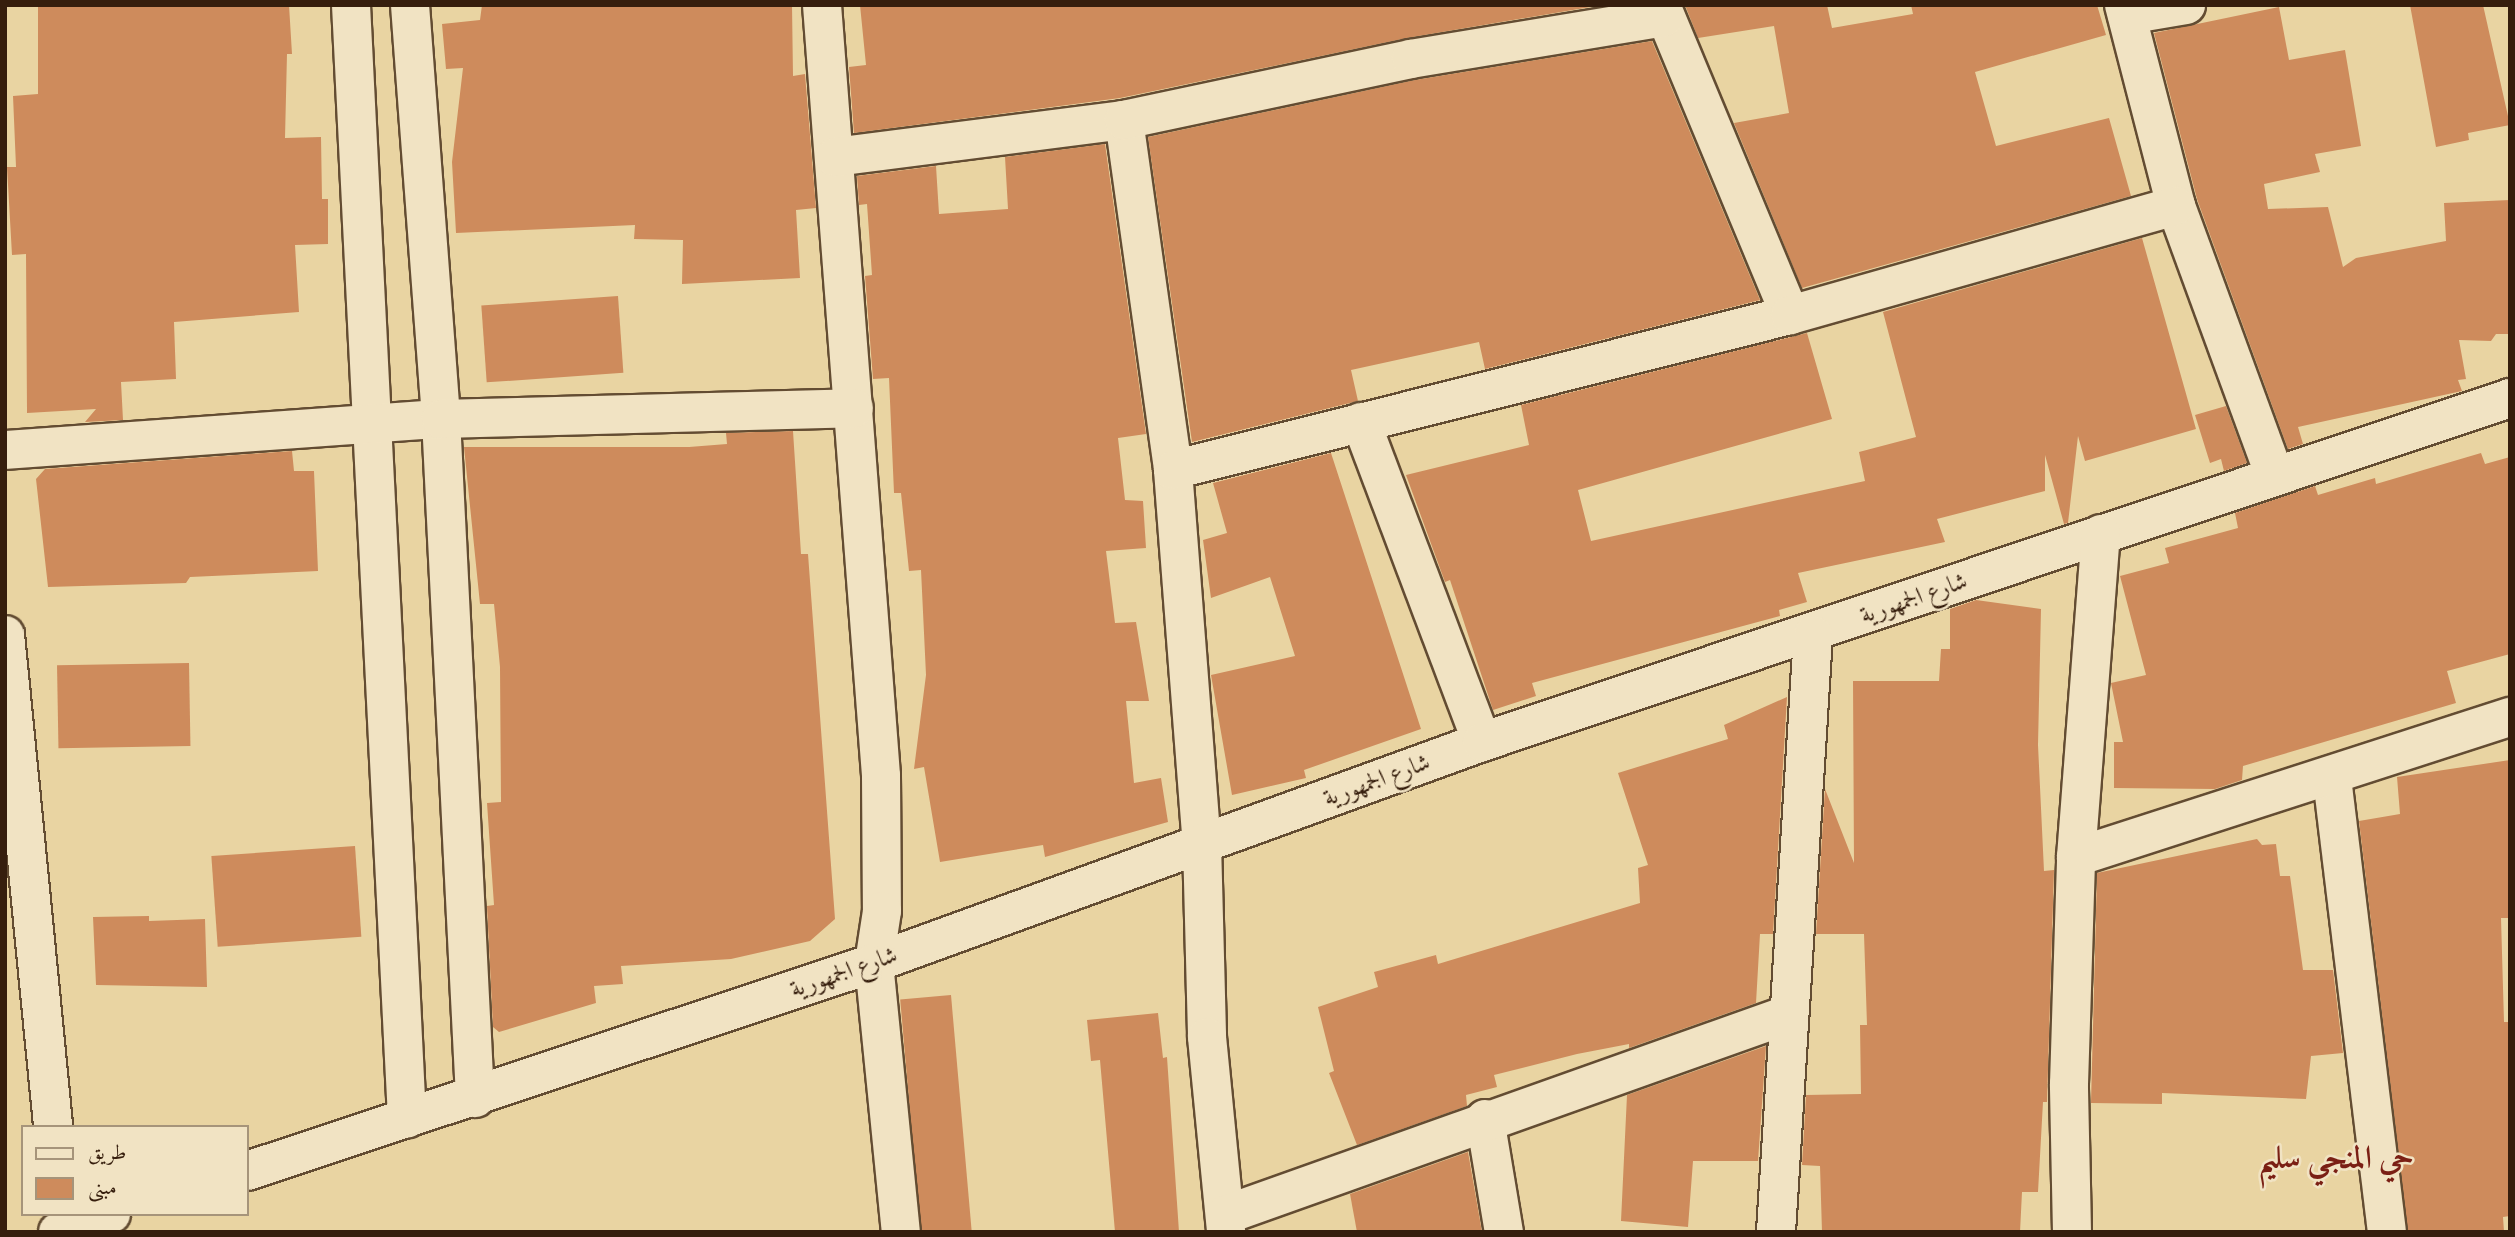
<!DOCTYPE html>
<html>
<head>
<meta charset="utf-8">
<style>
  body { margin:0 }
  #map { position:relative; width:2515px; height:1237px; overflow:hidden; background:#e9d4a2; font-family:"IM FELL English",Amiri,serif }
  div>[style] { position:absolute }
  .building>* { inset:0; background:#ce8b5c; transform-origin:0 0 }
  .roads { filter:drop-shadow(2px 0 #634c32) drop-shadow(-2px 0 #634c32) drop-shadow(0 2px #634c32) drop-shadow(0 -2px #634c32) }
  .street>* { height:38px; margin:-19px; padding:0 19px; transform-origin:19px; border-radius:19px; background:#f1e3c3 }
  span { translate:-50% -50%; white-space:nowrap; text-align:center; line-height:1.15; -webkit-text-stroke:5px #f1e3c3; paint-order:stroke }
  .street-label { font-size:24px; color:#361e0d }
  .district-label { font-size:32px; color:#7a1f14; font-weight:700 }
  .frame { position:absolute; inset:0; border:7px solid #361e0d; pointer-events:none }
  .legend { position:absolute; left:21px; top:1125px; width:228px; height:91px; box-sizing:border-box; background:#f1e3c3; border:2px solid #a6947a; margin:0; padding:9px 12px; list-style:none; font-size:21px; color:#361e0d }
  .legend li { display:flex; align-items:center; gap:14px; height:35px }
  .legend b { width:35px; border:2px solid #a6947a }
</style>
</head>
<body>
<div id="map">
  <div class="building">
    <div style="clip-path:polygon(289px 5px,292px 54px,287px 54px,285px 138px,321px 137px,322px 199px,328px 199px,328px 244px,295px 245px,299px 312px,174px 322px,176px 379px,121px 382px,123px 420px,85px 422px,96px 409px,27px 413px,26px 254px,12px 255px,7px 167px,16px 167px,13px 96px,38px 94px,38px 6px)"></div>
    <div style="clip-path:polygon(482px 5px,792px 5px,793px 76px,805px 74px,816px 208px,796px 210px,800px 278px,682px 284px,683px 240px,634px 239px,635px 225px,456px 233px,452px 162px,463px 68px,446px 69px,442px 24px,480px 20px)"></div>
    <div style="clip-path:polygon(860px 5px,1602px 5px,1407px 38px,1120px 98px,854px 133px,849px 67px,866px 65px)"></div>
    <div style="clip-path:polygon(1685px 5px,1827px 5px,1832px 28px,1913px 14px,1911px 5px,2097px 5px,2106px 35px,1975px 72px,1996px 146px,2109px 118px,2131px 196px,1802px 288px,1734px 123px,1789px 113px,1774px 26px,1698px 38px)"></div>
    <div style="clip-path:polygon(2410px 5px,2483px 5px,2510px 125px,2468px 133px,2469px 140px,2436px 147px)"></div>
    <div style="clip-path:polygon(2279px 7px,2289px 60px,2345px 50px,2361px 146px,2315px 154px,2320px 172px,2264px 184px,2268px 209px,2328px 207px,2343px 267px,2356px 258px,2446px 241px,2444px 203px,2510px 200px,2510px 334px,2496px 334px,2491px 341px,2459px 340px,2466px 379px,2458px 380px,2462px 391px,2298px 427px,2303px 444px,2288px 449px,2197px 199px,2154px 33px)"></div>
    <div style="clip-path:polygon(1652px 41px,1760px 300px,1485px 369px,1479px 342px,1351px 370px,1358px 401px,1192px 442px,1148px 137px,1415px 80px)"></div>
    <div style="clip-path:polygon(1105px 144px,1146px 434px,1118px 438px,1125px 500px,1143px 501px,1146px 548px,1106px 551px,1115px 623px,1136px 622px,1149px 701px,1126px 701px,1134px 783px,1161px 778px,1168px 822px,1045px 857px,1043px 845px,940px 862px,924px 767px,914px 769px,926px 675px,921px 570px,909px 571px,901px 493px,894px 493px,889px 378px,873px 379px,865px 276px,872px 275px,867px 204px,859px 205px,857px 176px,936px 166px,939px 214px,1008px 209px,1005px 157px)"></div>
    <div style="clip-path:polygon(2142px 238px,2196px 429px,2085px 461px,2078px 436px,2068px 523px,2064px 524px,2045px 455px,2045px 491px,1937px 519px,1945px 542px,1798px 573px,1807px 602px,1779px 610px,1780px 616px,1532px 683px,1536px 696px,1493px 710px,1450px 580px,1445px 582px,1406px 475px,1529px 445px,1521px 405px,1807px 333px,1832px 419px,1578px 490px,1591px 541px,1865px 481px,1859px 452px,1916px 437px,1883px 312px)"></div>
    <div style="left:618px;top:296px;width:77px;height:137px;rotate:86deg"></div>
    <div style="clip-path:polygon(2226px 406px,2247px 463px,2224px 471px,2221px 459px,2210px 463px,2195px 415px)"></div>
    <div style="clip-path:polygon(793px 431px,801px 554px,808px 554px,835px 919px,810px 941px,731px 959px,621px 966px,623px 984px,594px 986px,596px 1003px,499px 1032px,493px 1027px,487px 906px,494px 905px,487px 803px,501px 802px,500px 667px,494px 604px,480px 604px,464px 447px,689px 447px,727px 444px,726px 433px)"></div>
    <div style="clip-path:polygon(292px 451px,294px 471px,314px 471px,318px 571px,190px 577px,186px 583px,48px 587px,36px 479px,45px 469px)"></div>
    <div style="clip-path:polygon(1331px 453px,1421px 729px,1304px 770px,1306px 778px,1232px 795px,1211px 675px,1295px 656px,1270px 577px,1211px 598px,1203px 540px,1227px 533px,1213px 483px)"></div>
    <div style="clip-path:polygon(2481px 453px,2485px 464px,2510px 457px,2510px 654px,2447px 671px,2456px 703px,2243px 766px,2242px 780px,2215px 789px,2114px 788px,2114px 742px,2123px 742px,2111px 683px,2146px 675px,2120px 576px,2169px 563px,2165px 548px,2238px 528px,2235px 513px,2315px 486px,2318px 495px,2375px 478px,2376px 484px)"></div>
    <div style="clip-path:polygon(1976px 600px,2041px 609px,2038px 745px,2044px 871px,2054px 870px,2047px 1102px,2043px 1102px,2038px 1192px,2022px 1192px,2020px 1232px,1822px 1232px,1820px 1166px,1802px 1165px,1806px 1095px,1861px 1094px,1860px 1025px,1867px 1025px,1864px 934px,1816px 934px,1825px 789px,1854px 863px,1853px 681px,1939px 681px,1941px 649px,1950px 649px,1950px 609px)"></div>
    <div style="left:189px;top:663px;width:83px;height:132px;rotate:89deg"></div>
    <div style="clip-path:polygon(1787px 697px,1773px 934px,1760px 934px,1756px 1003px,1629px 1048px,1629px 1044px,1577px 1054px,1494px 1075px,1497px 1087px,1466px 1095px,1467px 1106px,1357px 1145px,1329px 1073px,1334px 1071px,1318px 1007px,1378px 987px,1374px 972px,1436px 955px,1438px 964px,1640px 903px,1638px 868px,1648px 865px,1618px 773px,1728px 739px,1724px 725px)"></div>
    <div style="clip-path:polygon(2510px 760px,2510px 918px,2501px 918px,2504px 1022px,2510px 1022px,2510px 1216px,2503px 1217px,2504px 1232px,2408px 1232px,2359px 821px,2400px 814px,2397px 777px)"></div>
    <div style="clip-path:polygon(2257px 839px,2262px 845px,2276px 844px,2280px 876px,2290px 876px,2303px 970px,2333px 970px,2343px 1053px,2311px 1056px,2306px 1099px,2162px 1093px,2162px 1104px,2091px 1103px,2097px 873px)"></div>
    <div style="left:355px;top:846px;width:91px;height:144px;rotate:86deg"></div>
    <div style="clip-path:polygon(149px 916px,149px 921px,205px 919px,207px 987px,96px 985px,93px 917px)"></div>
    <div style="left:951px;top:995px;width:238px;height:51px;rotate:85deg"></div>
    <div style="clip-path:polygon(1158px 1013px,1163px 1058px,1167px 1057px,1179px 1232px,1115px 1232px,1100px 1060px,1091px 1061px,1087px 1020px)"></div>
    <div style="clip-path:polygon(1766px 1046px,1758px 1161px,1693px 1161px,1688px 1227px,1621px 1221px,1627px 1095px)"></div>
    <div style="clip-path:polygon(1468px 1152px,1482px 1232px,1357px 1232px,1350px 1194px)"></div>
  </div>
  <div class="roads">
    <div class="street">
      <div style="left:351px;top:5px;width:1115px;rotate:87.12deg"></div>
      <div style="left:410px;top:5px;width:415px;rotate:85.7deg"></div>
      <div style="left:441px;top:419px;width:680px;rotate:87.13deg"></div>
      <div style="left:822px;top:5px;width:773px;rotate:85.62deg"></div>
      <div style="left:881px;top:776px;width:135px;rotate:89.6deg"></div>
      <div style="left:882px;top:911px;width:53px;rotate:98.7deg"></div>
      <div style="left:874px;top:963px;width:270px;rotate:84.3deg"></div>
      <div style="left:1661px;top:5px;width:336px;rotate:67.4deg"></div>
      <div style="left:2124px;top:5px;width:208px;rotate:75.5deg"></div>
      <div style="left:2176px;top:206px;width:285px;rotate:69.9deg"></div>
      <div style="left:2127px;top:15px;width:60px;rotate:-9.6deg"></div>
      <div style="left:1124px;top:120px;width:353px;rotate:82deg"></div>
      <div style="left:1173px;top:470px;width:374px;rotate:85.6deg"></div>
      <div style="left:1202px;top:843px;width:194px;rotate:88.5deg"></div>
      <div style="left:1207px;top:1037px;width:196px;rotate:84.4deg"></div>
      <div style="left:835px;top:157px;width:291px;rotate:-7.3deg"></div>
      <div style="left:1124px;top:120px;width:293px;rotate:-12deg"></div>
      <div style="left:1411px;top:59px;width:257px;rotate:-9.4deg"></div>
      <div style="left:1361px;top:422px;width:342px;rotate:69.3deg"></div>
      <div style="left:5px;top:450px;width:437px;rotate:-4.1deg"></div>
      <div style="left:441px;top:419px;width:413px;rotate:-1.5deg"></div>
      <div style="left:1173px;top:470px;width:636px;rotate:-14.1deg"></div>
      <div style="left:1790px;top:315px;width:401px;rotate:-15.8deg"></div>
      <div style="left:5px;top:635px;width:494px;rotate:84.4deg"></div>
      <div style="left:2332px;top:778px;width:457px;rotate:83.1deg"></div>
      <div style="left:2076px;top:857px;width:456px;rotate:-17.9deg"></div>
      <div style="left:1485px;top:1119px;width:115px;rotate:80.5deg"></div>
      <div style="left:247px;top:1171px;width:661px;rotate:-18.35deg"></div>
      <div style="left:874px;top:963px;width:647px;rotate:-19.98deg"></div>
      <div style="left:1482px;top:742px;width:1084px;rotate:-18.5deg"></div>
      <div style="left:1225px;top:1215px;width:597px;rotate:-19.59deg"></div>
      <div style="left:58px;top:1232px;width:56px;rotate:-18.8deg"></div>
      <div style="left:1776px;top:1232px;width:598px;rotate:-86.45deg"></div>
      <div style="left:2072px;top:1232px;width:148px;rotate:-91.2deg"></div>
      <div style="left:2069px;top:1084px;width:227px;rotate:-88.2deg"></div>
      <div style="left:2076px;top:857px;width:324px;rotate:-85.6deg"></div>
    </div>
  </div>
  <div class="street-label">
    <span style="left:1914px;top:599px;rotate:-19deg">شارع الجمهورية</span>
    <span style="left:1377px;top:781px;rotate:-20deg">شارع الجمهورية</span>
    <span style="left:844px;top:973px;rotate:-19deg">شارع الجمهورية</span>
  </div>
  <div class="district-label">
    <span style="left:2336px;top:1160px">حي المنجي سليم</span>
  </div>
  <div class="frame"></div>
  <ul class="legend">
  <li><b style="height:9px;background:#f1e3c3"></b>طريق</li>
  <li><b style="height:19px;background:#ce8b5c"></b>مبنى</li>
  </ul>
</div>
</body>
</html>
